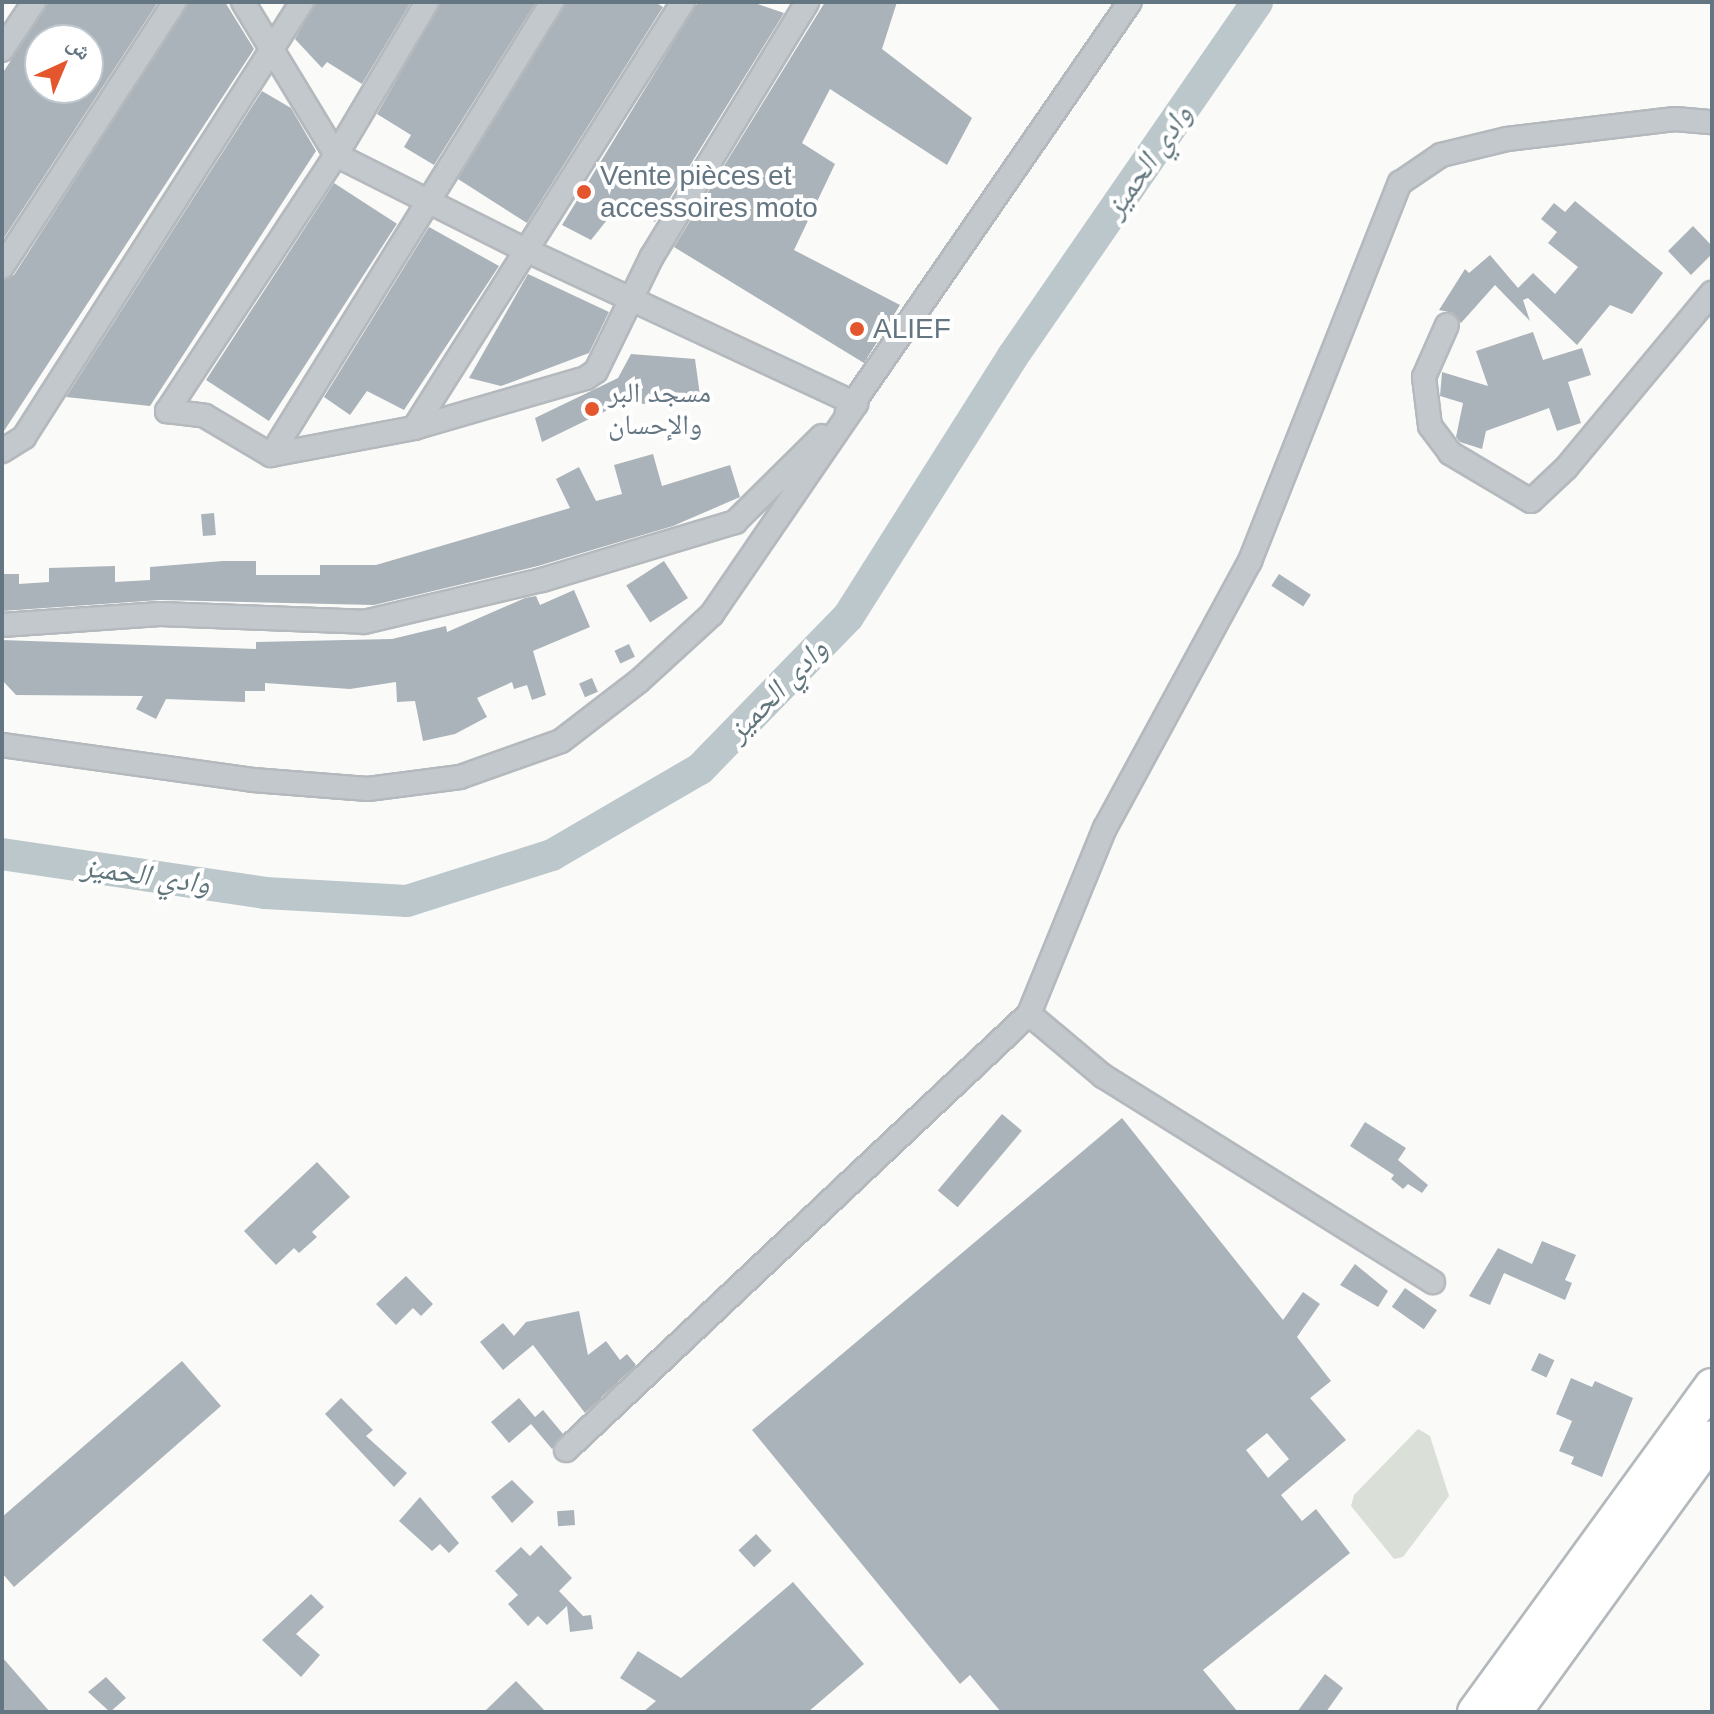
<!DOCTYPE html>
<html>
<head>
<meta charset="utf-8">
<style>
  body { margin:0 }
  #map { position:relative; width:1714px; height:1714px; overflow:hidden; background:#fafaf8; font-family:Arial,"Noto Naskh Arabic",sans-serif }
  div>[style] { position:absolute }
  .green>* { inset:0; background:#dadfd7 }
  .river>* { height:32px; margin:-16px; padding:0 16px; transform-origin:16px; border-radius:16px; background:#bbc7cb }
  .building>* { inset:0; background:#aab3b9; transform-origin:0 0 }
  .roads { filter:drop-shadow(2px 0 #b4b9bd) drop-shadow(-2px 0 #b4b9bd) drop-shadow(0 2px #b4b9bd) drop-shadow(0 -2px #b4b9bd) }
  .minor>* { height:22px; margin:-11px; padding:0 11px; transform-origin:11px; border-radius:11px; background:#c3c8cc }
  .highway>* { height:34px; margin:-17px; padding:0 17px; transform-origin:17px; border-radius:17px; background:#fff }
  .dots>* { width:22px; height:22px; translate:-50% -50%; box-sizing:border-box; border:4px solid #fff; border-radius:50% }
  span { translate:-50% -50%; white-space:nowrap; text-align:center; line-height:1.15; -webkit-text-stroke:8px #fff; paint-order:stroke }
  .poi-label { font-size:28px; color:#657683 }
  .left { translate:0 -50%; text-align:left }
  .water-label { font-size:30px; color:#60757c; font-style:italic }
  .frame { position:absolute; inset:0; border:4px solid #657683; pointer-events:none }
  .north { position:absolute; left:24px; top:24px; width:80px; height:80px; box-sizing:border-box; background:#fff; border:2px solid #c1c8cd; border-radius:50%; rotate:44deg; font-size:22px; font-weight:700; line-height:32px; text-align:center; color:#657683 }
  .north::after { content:''; display:block; margin:auto; width:28px; height:36px; background:#e4572e; clip-path:polygon(50% 0,100% 100%,50% 72%,0 100%) }
</style>
</head>
<body>
<div id="map">
  <div class="green">
    <div style="clip-path:polygon(1418px 1429px,1430px 1436px,1449px 1496px,1403px 1557px,1394px 1559px,1351px 1506px,1354px 1495px)"></div>
  </div>
  <div class="river">
    <div style="left:2px;top:854px;width:266px;rotate:8.4deg"></div>
    <div style="left:265px;top:893px;width:142px;rotate:3.2deg"></div>
    <div style="left:407px;top:901px;width:152px;rotate:-17.6deg"></div>
    <div style="left:552px;top:855px;width:171px;rotate:-30.2deg"></div>
    <div style="left:700px;top:769px;width:212px;rotate:-45.8deg"></div>
    <div style="left:848px;top:617px;width:309px;rotate:-57.7deg"></div>
    <div style="left:1013px;top:356px;width:430px;rotate:-55.4deg"></div>
  </div>
  <div class="building">
    <div style="clip-path:polygon(evenodd,49px 2px,158px 2px,2px 241px,2px 74px,49px 2px,40px 40px,88px 40px,88px 88px,40px 88px,40px 40px)"></div>
    <div style="clip-path:polygon(189px 2px,225px 2px,254px 49px,2px 434px,2px 281px,14px 275px)"></div>
    <div style="clip-path:polygon(316px 2px,411px 2px,362px 84px,327px 62px,322px 68px,295px 39px)"></div>
    <div style="clip-path:polygon(441px 2px,536px 2px,434px 165px,404px 147px,411px 135px,377px 114px)"></div>
    <div style="clip-path:polygon(566px 2px,655px 2px,663px 7px,527px 223px,458px 179px)"></div>
    <div style="clip-path:polygon(698px 2px,752px 2px,784px 13px,655px 222px,619px 205px,591px 240px,562px 225px)"></div>
    <div style="clip-path:polygon(825px 2px,897px 2px,882px 49px,972px 118px,947px 165px,830px 89px,802px 143px,835px 164px,794px 250px,900px 305px,864px 363px,674px 247px)"></div>
    <div style="clip-path:polygon(262px 91px,291px 108px,316px 151px,150px 406px,66px 397px)"></div>
    <div style="left:334px;top:183px;width:75px;height:235px;rotate:33deg"></div>
    <div style="clip-path:polygon(1575px 201px,1663px 273px,1632px 314px,1610px 305px,1577px 345px,1528px 298px,1523px 300px,1530px 321px,1495px 285px,1461px 323px,1453px 313px,1439px 310px,1465px 269px,1469px 273px,1490px 255px,1518px 288px,1533px 273px,1555px 294px,1578px 267px,1548px 243px,1557px 232px,1541px 219px,1554px 203px,1565px 212px)"></div>
    <div style="clip-path:polygon(1693px 226px,1712px 246px,1712px 254px,1691px 275px,1668px 251px)"></div>
    <div style="clip-path:polygon(429px 227px,499px 266px,404px 410px,367px 391px,350px 415px,324px 397px)"></div>
    <div style="clip-path:polygon(528px 274px,609px 312px,589px 353px,501px 386px,469px 378px)"></div>
    <div style="clip-path:polygon(1533px 332px,1543px 360px,1582px 348px,1591px 375px,1568px 382px,1581px 423px,1557px 431px,1549px 408px,1486px 431px,1482px 449px,1460px 442px,1456px 437px,1463px 403px,1440px 396px,1442px 372px,1488px 386px,1476px 351px)"></div>
    <div style="clip-path:polygon(631px 354px,695px 359px,701px 403px,620px 404px,542px 442px,535px 418px,618px 378px)"></div>
    <div style="clip-path:polygon(653px 454px,662px 486px,730px 465px,740px 497px,673px 526px,538px 566px,374px 605px,160px 600px,2px 611px,2px 574px,19px 574px,19px 584px,49px 582px,49px 568px,115px 566px,115px 582px,150px 580px,150px 567px,223px 561px,256px 561px,256px 575px,320px 575px,320px 565px,376px 565px,570px 508px,556px 479px,579px 467px,596px 501px,622px 494px,614px 465px)"></div>
    <div style="left:214px;top:513px;width:22px;height:13px;rotate:85deg"></div>
    <div style="left:664px;top:561px;width:44px;height:45px;rotate:57deg"></div>
    <div style="left:1279px;top:574px;width:38px;height:14px;rotate:33deg"></div>
    <div style="clip-path:polygon(574px 590px,590px 627px,533px 651px,546px 695px,532px 700px,527px 685px,514px 689px,512px 682px,477px 698px,487px 717px,455px 734px,423px 741px,415px 701px,397px 702px,396px 682px,350px 689px,265px 683px,265px 691px,245px 691px,245px 702px,166px 699px,156px 719px,136px 709px,143px 696px,16px 695px,2px 680px,2px 640px,256px 649px,256px 642px,392px 639px,446px 626px,447px 632px,525px 598px,536px 596px,540px 605px)"></div>
    <div style="left:629px;top:644px;width:14px;height:16px;rotate:65deg"></div>
    <div style="left:592px;top:678px;width:15px;height:14px;rotate:67deg"></div>
    <div style="left:1002px;top:1114px;width:26px;height:100px;rotate:40deg"></div>
    <div style="clip-path:polygon(evenodd,1122px 1118px,1283px 1320px,1303px 1292px,1320px 1304px,1297px 1337px,1331px 1381px,1310px 1398px,1346px 1440px,1281px 1495px,1302px 1521px,1316px 1509px,1350px 1553px,1203px 1670px,1238px 1712px,1001px 1712px,970px 1675px,960px 1684px,752px 1430px,1122px 1118px,1267px 1433px,1289px 1459px,1268px 1478px,1246px 1450px,1267px 1433px)"></div>
    <div style="clip-path:polygon(1365px 1122px,1406px 1148px,1398px 1160px,1428px 1185px,1422px 1193px,1408px 1184px,1403px 1189px,1391px 1179px,1394px 1175px,1350px 1146px)"></div>
    <div style="clip-path:polygon(317px 1162px,350px 1197px,312px 1232px,317px 1237px,299px 1253px,294px 1248px,276px 1265px,244px 1231px)"></div>
    <div style="clip-path:polygon(1542px 1241px,1576px 1255px,1565px 1280px,1572px 1283px,1565px 1300px,1504px 1273px,1490px 1305px,1469px 1296px,1498px 1248px,1532px 1264px)"></div>
    <div style="clip-path:polygon(1355px 1264px,1388px 1291px,1378px 1307px,1340px 1285px)"></div>
    <div style="clip-path:polygon(406px 1276px,433px 1304px,421px 1316px,413px 1308px,396px 1325px,376px 1304px)"></div>
    <div style="left:1405px;top:1288px;width:39px;height:23px;rotate:35deg"></div>
    <div style="clip-path:polygon(579px 1311px,588px 1355px,606px 1341px,620px 1360px,627px 1354px,636px 1365px,585px 1413px,533px 1345px,503px 1370px,480px 1342px,503px 1323px,514px 1336px,526px 1322px)"></div>
    <div style="left:1539px;top:1353px;width:17px;height:19px;rotate:25deg"></div>
    <div style="clip-path:polygon(182px 1361px,221px 1406px,14px 1587px,2px 1573px,2px 1517px)"></div>
    <div style="clip-path:polygon(1571px 1378px,1592px 1387px,1595px 1381px,1633px 1398px,1602px 1477px,1571px 1464px,1574px 1457px,1559px 1451px,1572px 1421px,1556px 1414px)"></div>
    <div style="clip-path:polygon(341px 1398px,373px 1430px,366px 1436px,407px 1473px,394px 1487px,325px 1414px)"></div>
    <div style="clip-path:polygon(519px 1398px,535px 1417px,543px 1410px,563px 1434px,552px 1449px,531px 1424px,509px 1443px,491px 1422px)"></div>
    <div style="clip-path:polygon(512px 1480px,534px 1502px,512px 1523px,491px 1497px)"></div>
    <div style="clip-path:polygon(420px 1497px,459px 1543px,449px 1553px,440px 1544px,432px 1551px,399px 1521px)"></div>
    <div style="left:574px;top:1510px;width:15px;height:17px;rotate:86deg"></div>
    <div style="left:756px;top:1534px;width:23px;height:24px;rotate:47deg"></div>
    <div style="clip-path:polygon(541px 1545px,572px 1578px,559px 1591px,583px 1616px,591px 1615px,593px 1629px,570px 1632px,567px 1606px,547px 1625px,538px 1616px,528px 1626px,508px 1604px,518px 1595px,495px 1571px,521px 1547px,530px 1556px)"></div>
    <div style="clip-path:polygon(793px 1582px,864px 1664px,808px 1712px,643px 1712px,656px 1701px,620px 1678px,638px 1651px,681px 1678px)"></div>
    <div style="clip-path:polygon(311px 1594px,324px 1607px,296px 1634px,320px 1655px,301px 1677px,262px 1640px)"></div>
    <div style="clip-path:polygon(2px 1657px,50px 1712px,2px 1712px)"></div>
    <div style="clip-path:polygon(1325px 1674px,1343px 1688px,1326px 1712px,1297px 1712px)"></div>
    <div style="clip-path:polygon(106px 1677px,126px 1698px,110px 1712px,88px 1692px)"></div>
    <div style="clip-path:polygon(516px 1681px,546px 1712px,484px 1712px)"></div>
  </div>
  <div class="roads">
    <div class="minor">
      <div style="left:427px;top:2px;width:178px;rotate:120.7deg"></div>
      <div style="left:336px;top:155px;width:307px;rotate:123.4deg"></div>
      <div style="left:167px;top:411px;width:38px;rotate:7deg"></div>
      <div style="left:205px;top:416px;width:77px;rotate:30.6deg"></div>
      <div style="left:271px;top:455px;width:146px;rotate:-10.7deg"></div>
      <div style="left:414px;top:428px;width:179px;rotate:-16.2deg"></div>
      <div style="left:586px;top:378px;width:12px;rotate:-35deg"></div>
      <div style="left:596px;top:371px;width:126px;rotate:-64deg"></div>
      <div style="left:651px;top:258px;width:300px;rotate:-58.6deg"></div>
      <div style="left:2px;top:50px;width:58px;rotate:-56.3deg"></div>
      <div style="left:2px;top:267px;width:316px;rotate:-56.9deg"></div>
      <div style="left:1447px;top:325px;width:57px;rotate:113.9deg"></div>
      <div style="left:1424px;top:377px;width:49px;rotate:83deg"></div>
      <div style="left:1430px;top:426px;width:34px;rotate:53deg"></div>
      <div style="left:1450px;top:453px;width:94px;rotate:30.7deg"></div>
      <div style="left:1531px;top:501px;width:48px;rotate:-43.3deg"></div>
      <div style="left:1566px;top:468px;width:228px;rotate:-50.2deg"></div>
      <div style="left:847px;top:412px;width:498px;rotate:-55.4deg"></div>
      <div style="left:414px;top:428px;width:504px;rotate:-57.73deg"></div>
      <div style="left:2px;top:451px;width:26px;rotate:-32deg"></div>
      <div style="left:24px;top:437px;width:516px;rotate:-57.42deg"></div>
      <div style="left:271px;top:455px;width:533px;rotate:-58.19deg"></div>
      <div style="left:2px;top:625px;width:158px;rotate:-4deg"></div>
      <div style="left:160px;top:614px;width:204px;rotate:2.2deg"></div>
      <div style="left:364px;top:622px;width:183px;rotate:-13.3deg"></div>
      <div style="left:542px;top:580px;width:202px;rotate:-16.7deg"></div>
      <div style="left:735px;top:522px;width:122px;rotate:-44.7deg"></div>
      <div style="left:2px;top:745px;width:253px;rotate:7.9deg"></div>
      <div style="left:253px;top:780px;width:115px;rotate:4.5deg"></div>
      <div style="left:368px;top:789px;width:93px;rotate:-7.4deg"></div>
      <div style="left:460px;top:777px;width:107px;rotate:-19.6deg"></div>
      <div style="left:561px;top:741px;width:98px;rotate:-37.6deg"></div>
      <div style="left:639px;top:681px;width:99px;rotate:-42.5deg"></div>
      <div style="left:712px;top:614px;width:255px;rotate:-55.6deg"></div>
      <div style="left:856px;top:404px;width:367px;rotate:-155deg"></div>
      <div style="left:523px;top:249px;width:209px;rotate:-153.3deg"></div>
      <div style="left:336px;top:155px;width:179px;rotate:-121.3deg"></div>
      <div style="left:1029px;top:1014px;width:97px;rotate:40deg"></div>
      <div style="left:1103px;top:1076px;width:389px;rotate:32deg"></div>
      <div style="left:566px;top:1450px;width:636px;rotate:-43.28deg"></div>
      <div style="left:1029px;top:1014px;width:201px;rotate:-67.8deg"></div>
      <div style="left:1105px;top:828px;width:304px;rotate:-61.5deg"></div>
      <div style="left:1250px;top:561px;width:407px;rotate:-68.4deg"></div>
      <div style="left:1400px;top:183px;width:50px;rotate:-34.3deg"></div>
      <div style="left:1441px;top:155px;width:68px;rotate:-13.6deg"></div>
      <div style="left:1507px;top:139px;width:169px;rotate:-6.8deg"></div>
      <div style="left:1675px;top:119px;width:37px;rotate:5deg"></div>
    </div>
    <div class="highway">
      <div style="left:1475px;top:1712px;width:403px;rotate:-54deg"></div>
      <div style="left:1514px;top:1712px;width:338px;rotate:-54.1deg"></div>
    </div>
  </div>
  <div class="dots">
    <div style="left:584px;top:192px;background:#e4572e"></div>
    <div style="left:857px;top:329px;background:#e4572e"></div>
    <div style="left:592px;top:409px;background:#e4572e"></div>
  </div>
  <div class="poi-label">
    <span class="left" style="left:600px;top:192px">Vente pièces et<br>accessoires moto</span>
    <span class="left" style="left:873px;top:329px">ALIEF</span>
    <span class="left" style="left:608px;top:409px">مسجد البر<br>والإحسان</span>
  </div>
  <div class="water-label">
    <span style="left:1148px;top:161px;rotate:-55deg">وادي الحميز</span>
    <span style="left:777px;top:690px;rotate:-46deg">وادي الحميز</span>
    <span style="left:146px;top:875px;rotate:8deg">وادي الحميز</span>
  </div>
  <div class="frame"></div>
  <div class="north">ش</div>
</div>
</body>
</html>
